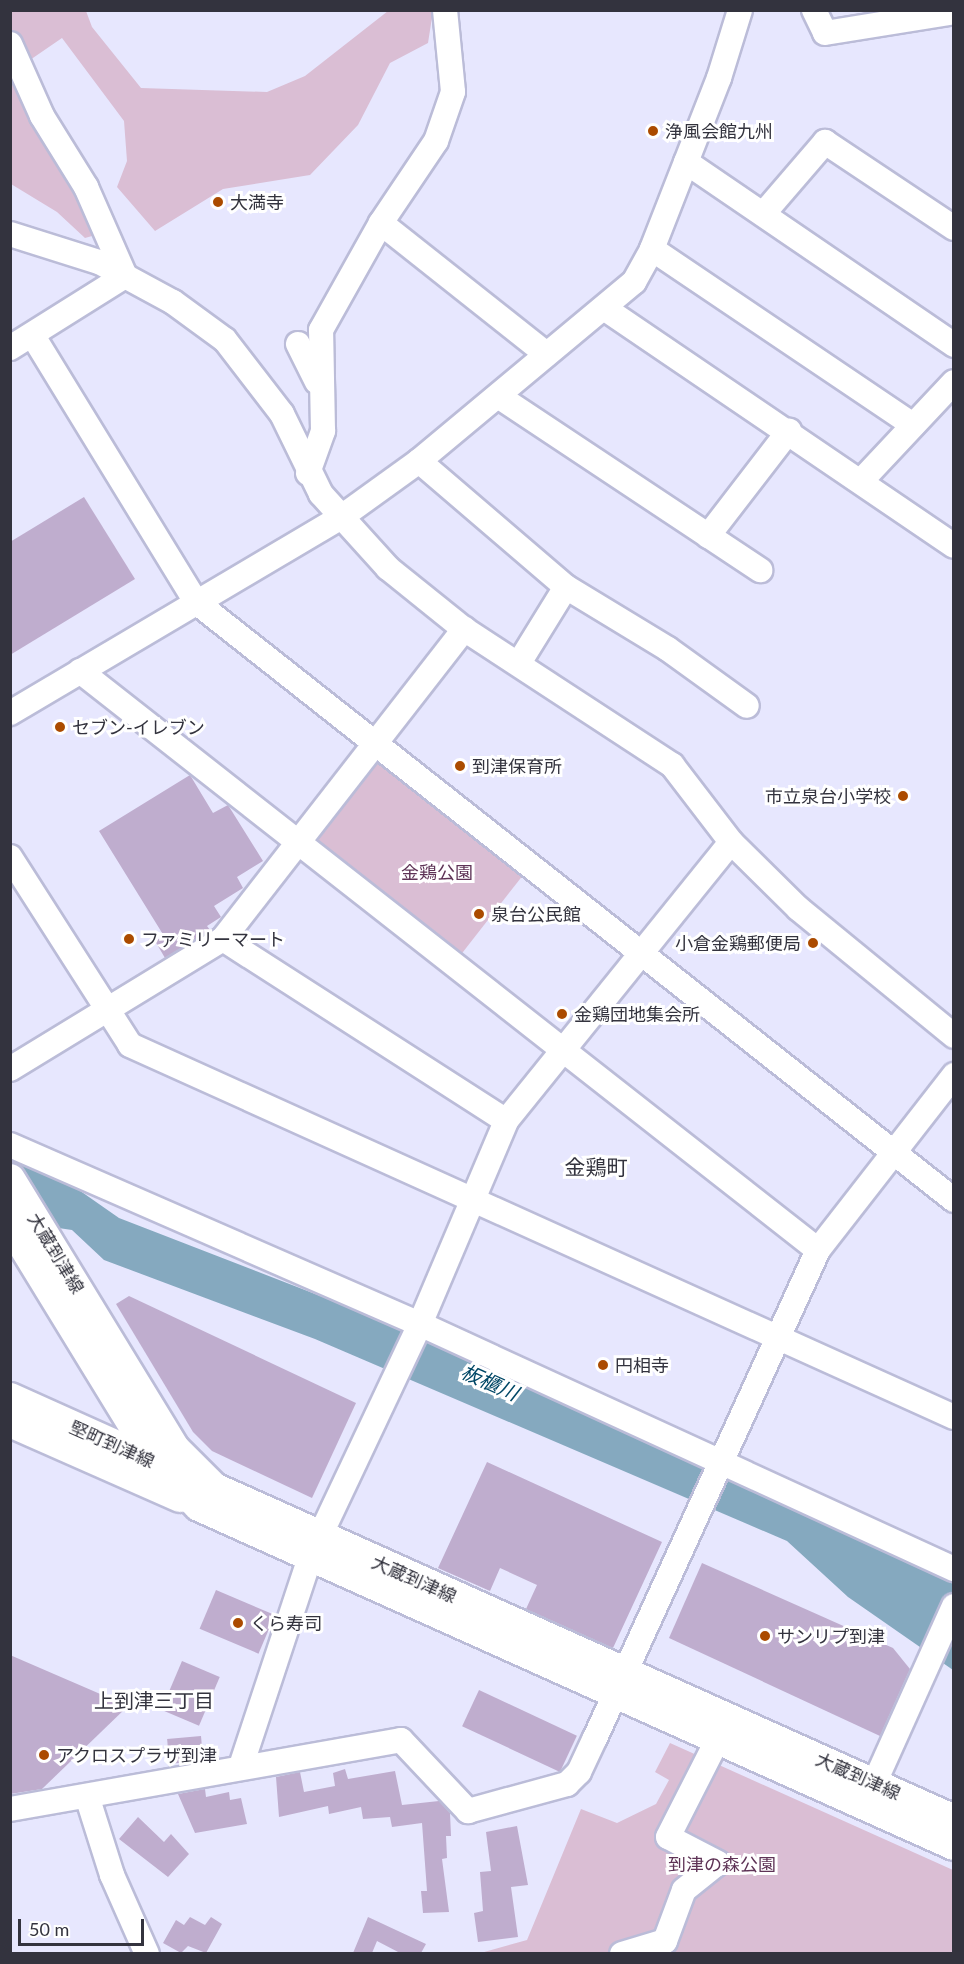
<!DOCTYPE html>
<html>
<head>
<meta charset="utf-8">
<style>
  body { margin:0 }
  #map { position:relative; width:964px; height:1964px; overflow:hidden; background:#e7e7fe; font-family:Lato,"Noto Sans JP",sans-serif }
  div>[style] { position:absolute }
  .green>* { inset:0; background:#dabed4; transform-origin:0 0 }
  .water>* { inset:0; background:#85a9bf }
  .building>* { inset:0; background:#bfadce; transform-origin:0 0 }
  .roads { filter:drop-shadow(2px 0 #bbbcd8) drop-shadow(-2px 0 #bbbcd8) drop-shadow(0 2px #bbbcd8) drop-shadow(0 -2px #bbbcd8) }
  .minor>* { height:24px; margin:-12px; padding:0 12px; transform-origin:12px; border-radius:12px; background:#fff }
  .major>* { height:30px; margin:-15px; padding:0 15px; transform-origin:15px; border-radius:15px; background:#fff }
  .dots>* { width:16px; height:16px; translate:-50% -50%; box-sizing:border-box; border:3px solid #fff; border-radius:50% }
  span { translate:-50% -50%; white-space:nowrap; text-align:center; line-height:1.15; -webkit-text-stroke:6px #fff; paint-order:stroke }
  .poi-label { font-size:18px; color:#33333e }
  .left { translate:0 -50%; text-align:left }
  .right { translate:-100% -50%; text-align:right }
  .park-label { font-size:18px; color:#5e3356 }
  .street-label { font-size:18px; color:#33333e }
  .water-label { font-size:20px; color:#004766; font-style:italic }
  .neighbourhood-label { font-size:20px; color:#33333e }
  .quarter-label { font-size:21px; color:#33333e }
  .frame { position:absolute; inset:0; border:12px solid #33333e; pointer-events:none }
  .scale { position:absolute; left:18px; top:1919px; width:126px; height:27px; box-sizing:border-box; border:3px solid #33333e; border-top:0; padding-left:8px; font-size:18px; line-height:21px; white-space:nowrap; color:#33333e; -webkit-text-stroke:4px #fff; paint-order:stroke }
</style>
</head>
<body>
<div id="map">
  <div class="green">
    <div style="clip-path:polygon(11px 11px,86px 11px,92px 27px,141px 88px,267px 92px,305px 76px,388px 11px,433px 11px,428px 43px,390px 63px,358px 125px,310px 175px,223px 189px,155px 231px,117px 187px,127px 161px,124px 121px,62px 38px,11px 73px)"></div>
    <div style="clip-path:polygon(10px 76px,99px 234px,85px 238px,57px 212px,11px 184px)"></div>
    <div style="left:378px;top:757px;width:187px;height:108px;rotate:38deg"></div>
    <div style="clip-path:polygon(670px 1743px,953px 1870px,953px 1953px,477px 1954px,527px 1940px,581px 1809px,617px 1823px,656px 1804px,669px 1780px,655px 1772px)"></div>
  </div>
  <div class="water">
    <div style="clip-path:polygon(10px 1162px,56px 1174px,119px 1218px,457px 1349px,950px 1582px,954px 1585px,953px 1670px,848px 1597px,787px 1541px,315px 1339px,104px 1260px,72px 1230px,11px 1221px)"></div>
  </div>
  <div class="building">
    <div style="clip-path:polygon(84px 497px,135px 579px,10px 655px,10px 542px)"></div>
    <div style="clip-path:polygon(190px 775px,213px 813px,228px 805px,263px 861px,237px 877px,243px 888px,214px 906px,221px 917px,207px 926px,210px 930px,165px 958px,155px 941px,164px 936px,99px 831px)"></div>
    <div style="clip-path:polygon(129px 1296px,356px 1403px,312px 1498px,212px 1451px,193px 1432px,116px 1304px)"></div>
    <div style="clip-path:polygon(487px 1462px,662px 1542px,613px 1648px,526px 1609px,537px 1585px,500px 1568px,490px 1591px,438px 1568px)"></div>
    <div style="clip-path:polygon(702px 1563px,893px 1648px,910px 1669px,880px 1736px,669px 1638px)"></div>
    <div style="left:216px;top:1590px;width:64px;height:42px;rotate:23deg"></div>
    <div style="clip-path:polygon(10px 1655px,128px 1706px,42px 1789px,10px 1794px)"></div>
    <div style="left:182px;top:1661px;width:41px;height:53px;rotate:23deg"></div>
    <div style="left:479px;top:1690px;width:108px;height:40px;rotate:25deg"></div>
    <div style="left:201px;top:1736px;width:25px;height:34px;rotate:85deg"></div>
    <div style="clip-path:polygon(345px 1769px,348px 1779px,395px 1771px,402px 1805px,439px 1801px,450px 1813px,451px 1836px,446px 1836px,447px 1858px,442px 1859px,449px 1912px,423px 1913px,421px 1891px,427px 1891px,422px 1823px,392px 1827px,390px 1817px,363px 1819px,361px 1807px,329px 1814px,328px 1806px,279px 1817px,276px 1777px,300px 1772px,304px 1792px,335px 1786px,333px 1773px)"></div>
    <div style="clip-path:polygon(205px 1789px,206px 1797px,229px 1792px,230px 1800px,241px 1798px,247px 1824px,195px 1833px,178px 1794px)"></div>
    <div style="clip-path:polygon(138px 1817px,164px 1842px,171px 1834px,189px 1854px,168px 1877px,119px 1839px)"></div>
    <div style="clip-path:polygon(517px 1826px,528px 1885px,511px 1887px,518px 1937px,478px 1942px,474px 1913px,483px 1911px,480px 1872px,491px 1871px,486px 1832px)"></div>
    <div style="clip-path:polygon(190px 1917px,205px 1925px,211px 1917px,222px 1924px,206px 1953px,188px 1946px,181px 1953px,163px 1943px,176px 1920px,184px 1925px)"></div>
    <div style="clip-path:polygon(368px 1917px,426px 1944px,421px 1953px,400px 1953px,377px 1941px,372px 1953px,353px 1953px)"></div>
  </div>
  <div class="roads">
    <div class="minor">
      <div style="left:445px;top:10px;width:82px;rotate:84.4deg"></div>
      <div style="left:453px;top:92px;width:52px;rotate:109.1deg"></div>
      <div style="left:436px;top:141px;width:99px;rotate:123.9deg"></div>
      <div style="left:381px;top:223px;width:211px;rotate:38.4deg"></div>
      <div style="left:814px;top:10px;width:25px;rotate:64deg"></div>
      <div style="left:825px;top:33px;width:131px;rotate:-9.2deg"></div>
      <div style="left:10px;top:44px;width:79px;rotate:66deg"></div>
      <div style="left:42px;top:116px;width:84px;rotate:58.2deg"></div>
      <div style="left:86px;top:187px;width:97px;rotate:66.3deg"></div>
      <div style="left:686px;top:162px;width:325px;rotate:34.3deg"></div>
      <div style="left:764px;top:213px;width:94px;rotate:-49.3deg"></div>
      <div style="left:825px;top:142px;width:155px;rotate:33.7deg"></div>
      <div style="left:10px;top:234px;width:93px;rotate:17.5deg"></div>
      <div style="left:99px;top:262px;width:84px;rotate:28.4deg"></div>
      <div style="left:173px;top:302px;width:64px;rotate:36.2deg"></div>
      <div style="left:225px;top:340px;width:93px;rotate:52.4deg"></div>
      <div style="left:282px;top:414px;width:89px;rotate:64deg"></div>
      <div style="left:321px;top:494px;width:100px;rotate:47.8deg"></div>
      <div style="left:388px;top:568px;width:97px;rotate:38.8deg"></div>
      <div style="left:464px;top:629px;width:249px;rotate:33.2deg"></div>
      <div style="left:672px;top:765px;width:97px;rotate:52.5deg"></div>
      <div style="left:731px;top:842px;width:95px;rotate:44.6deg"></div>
      <div style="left:799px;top:909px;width:200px;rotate:39.3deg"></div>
      <div style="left:652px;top:249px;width:315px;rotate:34deg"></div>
      <div style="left:604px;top:308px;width:423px;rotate:34.2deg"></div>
      <div style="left:33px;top:336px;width:312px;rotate:58.5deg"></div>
      <div style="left:196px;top:602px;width:965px;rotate:38.27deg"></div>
      <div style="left:298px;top:344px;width:42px;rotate:63.4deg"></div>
      <div style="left:10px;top:348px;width:136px;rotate:-32.1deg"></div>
      <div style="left:498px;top:396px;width:315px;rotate:33.6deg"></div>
      <div style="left:419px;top:461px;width:194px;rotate:40.6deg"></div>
      <div style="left:566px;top:587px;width:119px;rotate:31.3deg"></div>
      <div style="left:668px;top:649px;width:97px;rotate:35.8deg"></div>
      <div style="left:308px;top:473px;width:45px;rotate:-70.3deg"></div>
      <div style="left:323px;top:431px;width:101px;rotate:-91.1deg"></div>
      <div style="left:321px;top:330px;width:123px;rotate:-60.7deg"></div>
      <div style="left:862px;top:480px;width:134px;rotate:-46.8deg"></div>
      <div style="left:708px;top:536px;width:133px;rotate:-52.4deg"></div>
      <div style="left:519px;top:663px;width:89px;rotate:-58.3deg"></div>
      <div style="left:80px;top:671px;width:938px;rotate:38.12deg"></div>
      <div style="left:10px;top:713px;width:383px;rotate:-30.6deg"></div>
      <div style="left:340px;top:518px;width:97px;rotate:-35.8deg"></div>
      <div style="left:419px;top:461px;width:280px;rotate:-39.8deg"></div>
      <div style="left:634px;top:282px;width:38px;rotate:-61deg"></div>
      <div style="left:652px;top:249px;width:184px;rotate:-68.6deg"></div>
      <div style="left:719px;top:78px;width:71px;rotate:-72.8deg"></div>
      <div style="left:10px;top:857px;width:223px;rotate:57.4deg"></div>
      <div style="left:130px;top:1045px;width:904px;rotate:24.3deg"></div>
      <div style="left:223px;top:939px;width:336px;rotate:32.7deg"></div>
      <div style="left:10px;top:1069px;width:250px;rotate:-31.4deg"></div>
      <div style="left:223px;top:939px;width:393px;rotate:-52.1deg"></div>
      <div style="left:10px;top:1145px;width:447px;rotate:23.6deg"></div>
      <div style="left:420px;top:1324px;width:588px;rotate:24.65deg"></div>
      <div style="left:241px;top:1766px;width:220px;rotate:-71.7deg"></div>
      <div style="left:310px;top:1557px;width:258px;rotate:-64.7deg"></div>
      <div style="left:420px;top:1324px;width:220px;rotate:-67deg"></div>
      <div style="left:506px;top:1121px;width:358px;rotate:-51.1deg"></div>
      <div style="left:874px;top:1784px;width:195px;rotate:-65.8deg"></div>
      <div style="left:87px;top:1796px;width:83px;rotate:72.4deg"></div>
      <div style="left:112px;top:1875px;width:86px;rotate:66.1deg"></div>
      <div style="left:10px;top:1809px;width:397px;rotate:-10deg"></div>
      <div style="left:401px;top:1740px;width:98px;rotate:46.7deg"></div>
      <div style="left:468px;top:1811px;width:103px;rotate:-15.3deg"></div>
      <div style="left:567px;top:1784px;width:17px;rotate:-45deg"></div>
      <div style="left:579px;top:1772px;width:38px;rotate:-65deg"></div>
      <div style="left:595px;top:1738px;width:537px;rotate:-65.44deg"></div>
      <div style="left:818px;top:1250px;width:222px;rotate:-52.1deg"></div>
      <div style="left:622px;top:1954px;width:45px;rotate:-16.8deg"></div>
      <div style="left:665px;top:1941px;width:54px;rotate:-69.6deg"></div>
      <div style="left:684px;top:1890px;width:43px;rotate:-38.5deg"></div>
      <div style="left:718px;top:1863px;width:56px;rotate:-152.5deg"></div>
      <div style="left:668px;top:1837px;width:112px;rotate:-63deg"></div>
    </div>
    <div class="major">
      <div style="left:10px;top:1179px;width:316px;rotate:58.6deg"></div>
      <div style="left:175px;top:1449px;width:55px;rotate:45deg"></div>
      <div style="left:214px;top:1488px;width:811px;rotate:24.16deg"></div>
      <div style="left:10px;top:1224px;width:281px;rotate:58.5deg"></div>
      <div style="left:157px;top:1464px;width:59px;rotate:45deg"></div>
      <div style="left:199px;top:1506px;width:828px;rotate:24.18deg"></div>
      <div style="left:10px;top:1398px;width:166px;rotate:24.2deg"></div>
      <div style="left:10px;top:1422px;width:186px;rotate:23.8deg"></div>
    </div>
  </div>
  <div class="dots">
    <div style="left:653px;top:131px;background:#ab4b00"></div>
    <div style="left:218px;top:202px;background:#ab4b00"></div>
    <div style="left:60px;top:727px;background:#ab4b00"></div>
    <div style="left:460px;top:766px;background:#ab4b00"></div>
    <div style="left:903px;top:796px;background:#ab4b00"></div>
    <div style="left:479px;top:914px;background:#ab4b00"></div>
    <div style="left:129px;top:939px;background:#ab4b00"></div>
    <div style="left:813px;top:943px;background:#ab4b00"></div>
    <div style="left:562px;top:1014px;background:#ab4b00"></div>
    <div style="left:603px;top:1365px;background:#ab4b00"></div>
    <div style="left:238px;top:1623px;background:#ab4b00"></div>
    <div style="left:765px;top:1636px;background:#ab4b00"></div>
    <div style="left:44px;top:1755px;background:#ab4b00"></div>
  </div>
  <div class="poi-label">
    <span class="left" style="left:665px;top:131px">浄風会館九州</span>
    <span class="left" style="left:230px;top:202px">大満寺</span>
    <span class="left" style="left:72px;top:727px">セブン-イレブン</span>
    <span class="left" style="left:472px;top:766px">到津保育所</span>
    <span class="right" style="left:891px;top:796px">市立泉台小学校</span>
    <span class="left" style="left:491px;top:914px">泉台公民館</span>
    <span class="left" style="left:141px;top:939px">ファミリーマート</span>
    <span class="right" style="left:801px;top:943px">小倉金鶏郵便局</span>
    <span class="left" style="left:574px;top:1014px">金鶏団地集会所</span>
    <span class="left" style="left:615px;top:1365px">円相寺</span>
    <span class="left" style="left:250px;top:1623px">くら寿司</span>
    <span class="left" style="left:777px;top:1636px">サンリプ到津</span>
    <span class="left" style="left:56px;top:1755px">アクロスプラザ到津</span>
  </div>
  <div class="park-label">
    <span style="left:437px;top:872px">金鶏公園</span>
    <span style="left:722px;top:1864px">到津の森公園</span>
  </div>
  <div class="street-label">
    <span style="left:56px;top:1253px;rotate:59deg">大蔵到津線</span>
    <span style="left:112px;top:1444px;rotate:24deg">堅町到津線</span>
    <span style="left:414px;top:1579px;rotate:24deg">大蔵到津線</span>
    <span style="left:858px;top:1776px;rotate:24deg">大蔵到津線</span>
  </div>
  <div class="water-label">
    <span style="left:490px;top:1382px;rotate:24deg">板櫃川</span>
  </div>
  <div class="neighbourhood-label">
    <span style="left:154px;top:1700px">上到津三丁目</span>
  </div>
  <div class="quarter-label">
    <span style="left:596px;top:1167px">金鶏町</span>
  </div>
  <div class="frame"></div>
  <div class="scale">50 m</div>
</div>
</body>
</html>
